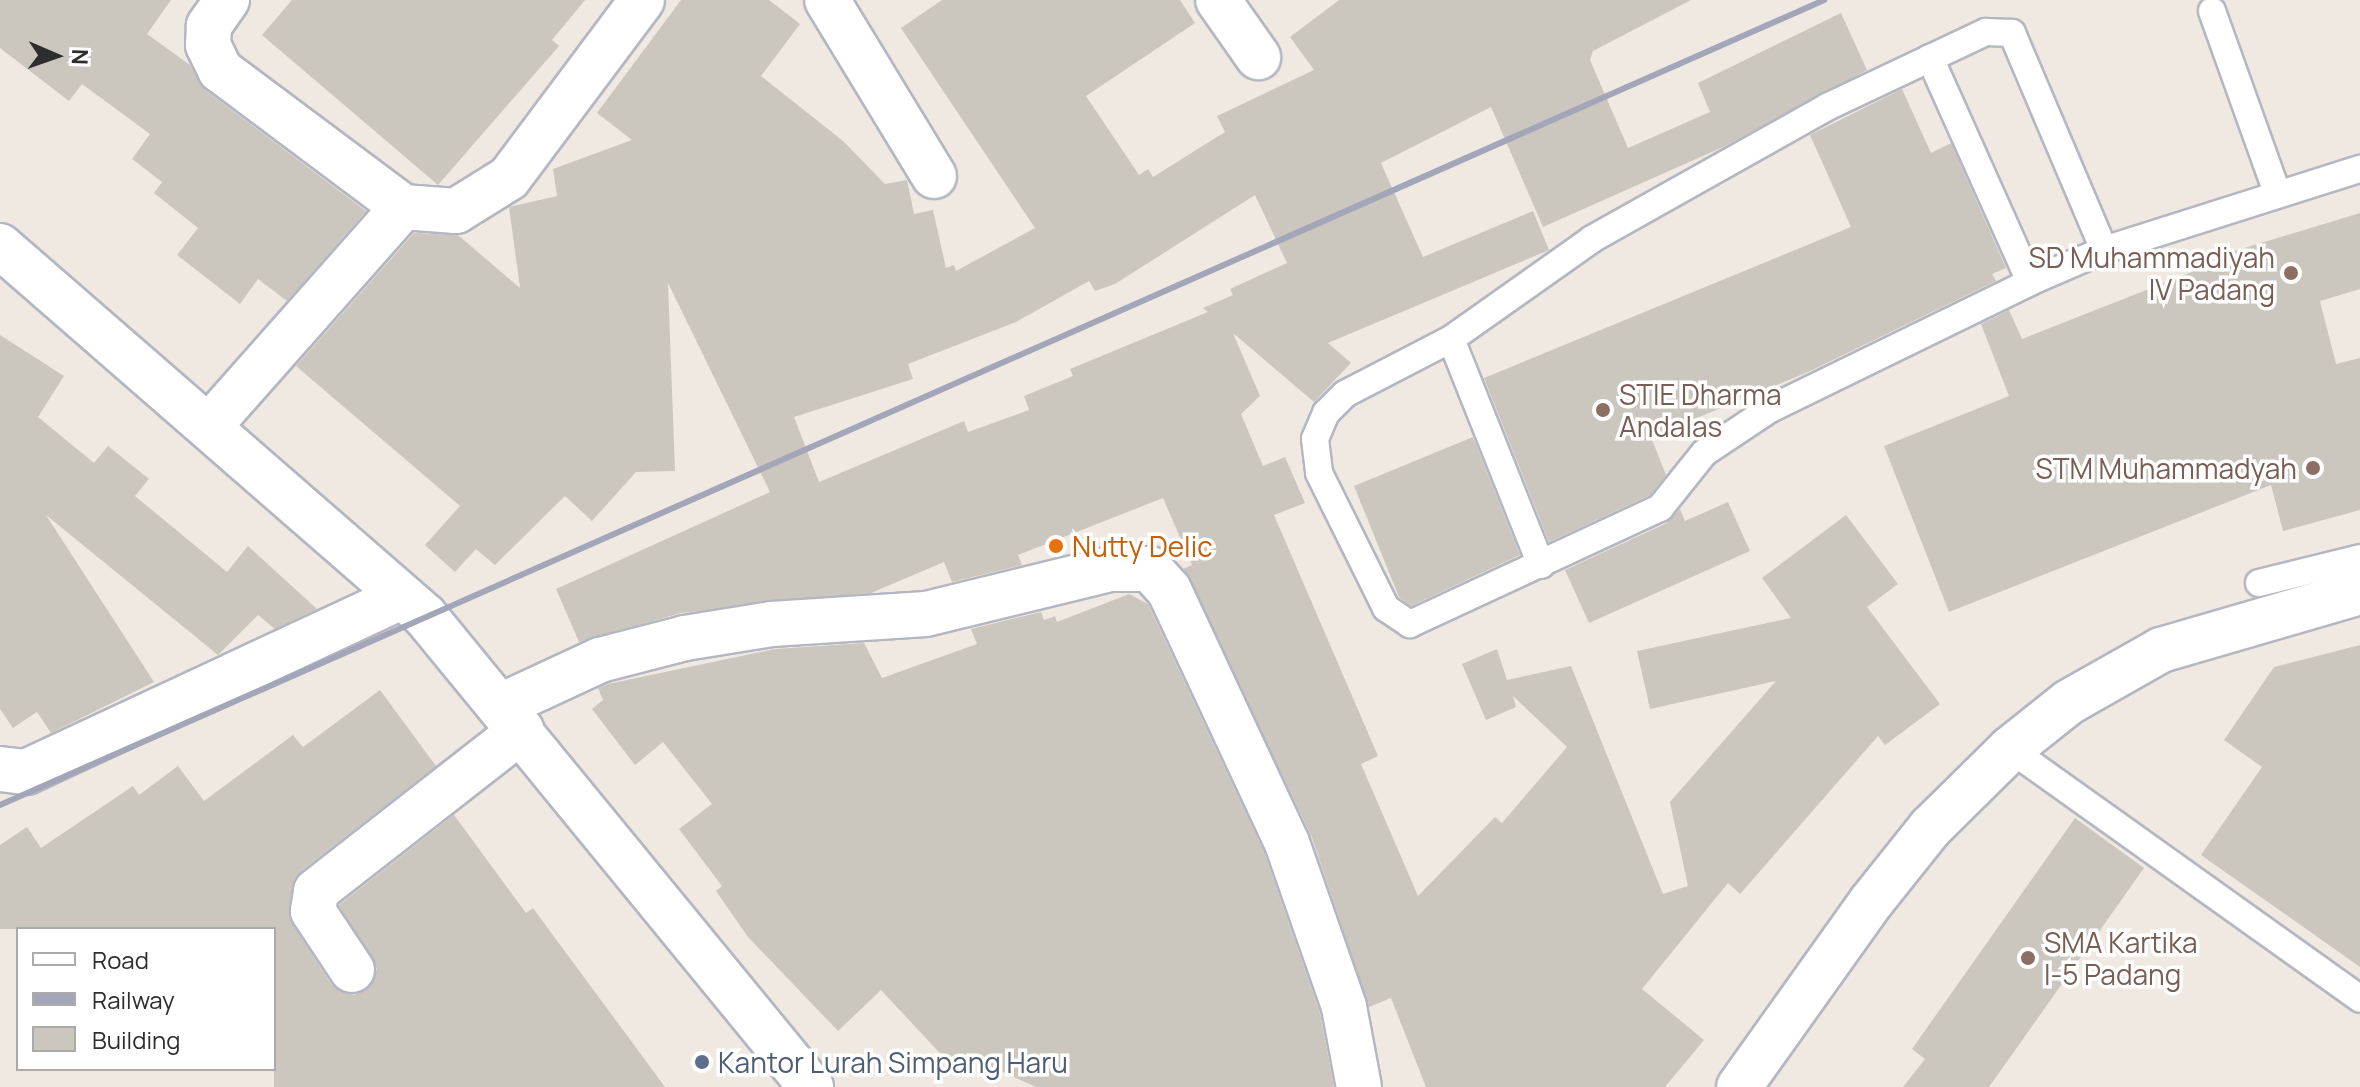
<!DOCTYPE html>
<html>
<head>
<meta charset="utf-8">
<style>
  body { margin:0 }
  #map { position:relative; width:2360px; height:1087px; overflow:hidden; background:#efe9e1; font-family:Manrope,sans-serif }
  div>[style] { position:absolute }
  .building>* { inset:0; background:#cbc7bf }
  .roads { filter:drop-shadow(2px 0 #b4b7c1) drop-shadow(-2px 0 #b4b7c1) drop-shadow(0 2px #b4b7c1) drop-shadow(0 -2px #b4b7c1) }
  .service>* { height:26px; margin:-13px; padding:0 13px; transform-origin:13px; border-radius:13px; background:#fff }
  .minor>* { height:44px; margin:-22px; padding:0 22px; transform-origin:22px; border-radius:22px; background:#fff }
  .tertiary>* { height:44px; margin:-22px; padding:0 22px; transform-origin:22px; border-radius:22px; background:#fff }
  .secondary>* { height:44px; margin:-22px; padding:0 22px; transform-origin:22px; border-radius:22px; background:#fff }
  .rail>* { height:6px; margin:-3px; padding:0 3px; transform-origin:3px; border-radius:3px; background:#a3a6b8 }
  .dots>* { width:22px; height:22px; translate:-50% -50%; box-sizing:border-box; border:4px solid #fff; border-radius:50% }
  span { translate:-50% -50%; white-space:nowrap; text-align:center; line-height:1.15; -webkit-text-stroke:7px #fff; paint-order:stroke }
  .education-label { font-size:28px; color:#785e54 }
  .right { translate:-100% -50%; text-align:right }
  .left { translate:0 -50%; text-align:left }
  .food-label { font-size:28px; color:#c56008 }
  .service-label { font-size:28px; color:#4e5e75 }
  .legend { position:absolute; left:16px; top:927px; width:260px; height:144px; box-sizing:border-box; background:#fff; border:2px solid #ababab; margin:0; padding:10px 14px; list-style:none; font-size:24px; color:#2e2e2e }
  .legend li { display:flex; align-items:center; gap:16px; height:40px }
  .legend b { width:40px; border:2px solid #ababab }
  .north { position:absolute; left:16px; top:16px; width:80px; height:80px; -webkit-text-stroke:6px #fff; paint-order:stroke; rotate:92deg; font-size:22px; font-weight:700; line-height:32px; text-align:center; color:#2e2e2e }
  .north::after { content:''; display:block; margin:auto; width:28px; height:36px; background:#2e2e2e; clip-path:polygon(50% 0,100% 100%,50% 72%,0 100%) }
</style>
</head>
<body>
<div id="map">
  <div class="building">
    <div style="clip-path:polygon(0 0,171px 0,147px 34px,190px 65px,205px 90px,366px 211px,287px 301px,258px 279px,240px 304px,177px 255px,198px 228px,154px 193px,162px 182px,132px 159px,150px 134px,82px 84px,69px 101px,0 48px)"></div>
    <div style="clip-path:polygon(292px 0,585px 0,552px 40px,559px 46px,438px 185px,262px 35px)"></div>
    <div style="clip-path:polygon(evenodd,681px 0,769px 0,800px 24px,761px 76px,843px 141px,885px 184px,907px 180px,914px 214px,933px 210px,946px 268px,954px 265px,956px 271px,1035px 228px,901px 28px,942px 0,1180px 0,1195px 23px,1086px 96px,1139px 175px,1148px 169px,1153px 177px,1225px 132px,1217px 116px,1314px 70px,1290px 37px,1339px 0,1691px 0,1593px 51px,1590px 60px,1628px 148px,1710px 112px,1698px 83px,1841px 13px,1867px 70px,1723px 147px,1543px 227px,1491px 107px,1381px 163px,1423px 257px,1533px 211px,1549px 250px,1328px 343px,1351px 363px,1314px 402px,1233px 333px,1260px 396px,1241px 414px,1263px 466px,1285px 457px,1305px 503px,1274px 515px,1378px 756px,1361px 764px,1418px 896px,1495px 817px,1502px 823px,1567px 747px,1513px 696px,1516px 707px,1486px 720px,1462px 664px,1497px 649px,1507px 680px,1571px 666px,1663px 894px,1688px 886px,1670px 802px,1776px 681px,1650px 709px,1637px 651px,1791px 618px,1762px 578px,1846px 515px,1898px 584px,1867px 607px,1940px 704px,1885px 745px,1878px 736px,1740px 894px,1728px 883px,1642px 989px,1704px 1040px,1665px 1087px,1426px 1087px,1391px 998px,1369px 1007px,1311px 835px,1183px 569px,1192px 565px,1163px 498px,1018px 555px,1022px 565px,952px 582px,944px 562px,871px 593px,681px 613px,579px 642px,556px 589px,770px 492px,668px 283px,675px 471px,636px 472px,592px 521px,565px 496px,495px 565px,476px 549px,455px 572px,425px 545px,460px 506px,296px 366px,414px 233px,458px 235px,520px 288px,509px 207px,557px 196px,553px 169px,632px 140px,597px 113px,681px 0,1255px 195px,1287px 263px,1230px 289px,1233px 295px,1203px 308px,1208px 312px,1070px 369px,1073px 376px,1024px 396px,1029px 410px,968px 432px,964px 421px,819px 482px,794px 417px,913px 379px,908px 364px,1016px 322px,1089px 281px,1095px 291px,1115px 284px,1255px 195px)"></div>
    <div style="clip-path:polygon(1902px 89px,1931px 153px,1951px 143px,2006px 268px,1992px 274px,1996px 281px,1808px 372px,1651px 437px,1666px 475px,1650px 495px,1549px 542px,1484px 378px,1851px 227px,1810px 135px)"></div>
    <div style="clip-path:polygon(2360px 213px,2360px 289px,2320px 301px,2336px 364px,2360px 358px,2360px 510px,2283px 531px,2271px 485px,1949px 612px,1884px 446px,2009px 396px,1981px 324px,2009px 310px,2022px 339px,2220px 261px,2218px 256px)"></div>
    <div style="clip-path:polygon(0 335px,64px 376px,38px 417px,94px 463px,108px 446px,149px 479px,135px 496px,227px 572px,248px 546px,317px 609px,275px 629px,258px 615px,218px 655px,46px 515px,154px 682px,51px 733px,37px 712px,13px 728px,0 709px)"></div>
    <div style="clip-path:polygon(1473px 437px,1520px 555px,1411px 606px,1399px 597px,1354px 486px)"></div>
    <div style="clip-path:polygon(1728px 502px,1750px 551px,1589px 623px,1565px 570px,1667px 523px,1680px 509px,1685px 521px)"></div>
    <div style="clip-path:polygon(1129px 594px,1148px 604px,1264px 852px,1320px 1013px,1334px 1087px,1036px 1087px,963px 1054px,951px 1065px,881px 990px,838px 1031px,748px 937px,716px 891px,722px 886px,679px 829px,712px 804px,663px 742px,635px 765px,592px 709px,603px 700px,598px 688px,608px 684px,775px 649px,864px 643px,882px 678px,977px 644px,971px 629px,1041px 612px,1044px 620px,1055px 616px,1057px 622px)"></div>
    <div style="clip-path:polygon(2360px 645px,2360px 967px,2201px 855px,2262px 767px,2224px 740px,2274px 667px)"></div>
    <div style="clip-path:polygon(380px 690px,436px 766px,301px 871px,292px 886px,292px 924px,331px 984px,354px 995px,366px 990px,377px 969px,339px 905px,454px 815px,526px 913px,533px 908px,665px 1087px,274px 1087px,274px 929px,0 929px,0 845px,27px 827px,41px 848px,133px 786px,139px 795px,178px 766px,204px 801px,293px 735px,303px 747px)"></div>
    <div style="clip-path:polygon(2075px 818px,2144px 868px,1989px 1087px,1903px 1087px,1925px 1059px,1912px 1049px)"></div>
  </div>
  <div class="roads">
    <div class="service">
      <div style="left:2212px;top:11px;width:193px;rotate:70.3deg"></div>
      <div style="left:1930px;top:58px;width:245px;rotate:65.9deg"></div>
      <div style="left:1451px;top:339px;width:119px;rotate:152.6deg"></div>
      <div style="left:1345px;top:394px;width:27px;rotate:135deg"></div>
      <div style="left:1326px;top:413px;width:28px;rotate:113deg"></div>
      <div style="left:1315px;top:439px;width:34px;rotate:83deg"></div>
      <div style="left:1319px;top:473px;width:151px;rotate:63.6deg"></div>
      <div style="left:1386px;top:608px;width:29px;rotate:34deg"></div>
      <div style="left:1410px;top:624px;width:276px;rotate:-24.9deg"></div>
      <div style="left:1660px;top:508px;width:70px;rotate:-51.3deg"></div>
      <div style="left:1704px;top:453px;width:79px;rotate:-33.7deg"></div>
      <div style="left:1770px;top:409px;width:289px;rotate:-26deg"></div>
      <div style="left:2030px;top:282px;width:81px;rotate:-23.4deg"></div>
      <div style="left:2104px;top:250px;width:269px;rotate:-17.6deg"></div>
      <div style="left:1541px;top:565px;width:243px;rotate:-111.7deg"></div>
      <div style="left:1451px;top:339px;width:173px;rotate:-35.3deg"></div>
      <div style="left:1592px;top:239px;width:270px;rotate:-29.3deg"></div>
      <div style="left:1827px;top:107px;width:176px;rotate:-25.3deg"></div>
      <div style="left:1986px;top:32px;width:26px;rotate:2deg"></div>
      <div style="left:2012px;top:33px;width:236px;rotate:67deg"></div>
      <div style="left:2259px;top:583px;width:104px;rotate:-13.9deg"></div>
      <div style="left:2010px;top:749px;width:430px;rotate:35.5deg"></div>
    </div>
    <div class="minor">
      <div style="left:227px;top:0;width:32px;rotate:125deg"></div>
      <div style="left:209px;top:26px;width:19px;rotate:93deg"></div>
      <div style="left:208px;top:45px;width:28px;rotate:64deg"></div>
      <div style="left:220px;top:70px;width:229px;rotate:36.8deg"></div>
      <div style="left:827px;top:0;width:206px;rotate:58.7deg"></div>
      <div style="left:1218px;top:0;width:70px;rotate:54.9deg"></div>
      <div style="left:211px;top:424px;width:290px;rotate:-48.5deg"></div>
      <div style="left:403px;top:207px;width:53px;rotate:4.3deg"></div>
      <div style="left:456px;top:211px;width:62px;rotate:-31.9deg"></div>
      <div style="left:509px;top:178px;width:222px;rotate:-53.2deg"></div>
      <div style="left:503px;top:705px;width:107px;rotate:-24.9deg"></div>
      <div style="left:600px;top:660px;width:88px;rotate:-14.5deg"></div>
      <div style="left:685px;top:638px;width:88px;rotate:-9.1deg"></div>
      <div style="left:772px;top:624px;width:154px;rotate:-3.7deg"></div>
      <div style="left:926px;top:614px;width:189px;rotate:-13.7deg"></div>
      <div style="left:1110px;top:569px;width:40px"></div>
      <div style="left:1150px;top:569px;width:28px;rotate:48deg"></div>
      <div style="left:1169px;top:590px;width:279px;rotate:65deg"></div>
      <div style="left:1287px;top:843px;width:174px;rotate:70.8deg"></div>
      <div style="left:1344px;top:1007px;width:81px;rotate:79.4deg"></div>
      <div style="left:0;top:769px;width:26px;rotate:7deg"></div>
      <div style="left:26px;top:772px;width:415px;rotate:-25deg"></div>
      <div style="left:352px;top:970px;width:71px;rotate:-123.5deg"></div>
      <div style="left:313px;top:911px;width:20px;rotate:-81deg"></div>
      <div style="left:316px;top:891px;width:261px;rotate:-38deg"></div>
    </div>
    <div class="tertiary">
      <div style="left:0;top:246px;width:563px;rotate:41.04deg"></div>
      <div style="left:425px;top:616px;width:609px;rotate:50.66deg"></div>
    </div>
    <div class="secondary">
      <div style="left:1739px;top:1087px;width:227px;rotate:-54.5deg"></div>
      <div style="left:1871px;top:902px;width:95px;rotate:-51.4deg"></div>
      <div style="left:1930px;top:828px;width:112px;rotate:-44.6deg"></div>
      <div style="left:2010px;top:749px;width:75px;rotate:-38.5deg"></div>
      <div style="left:2069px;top:702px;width:106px;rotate:-29.5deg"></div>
      <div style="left:2161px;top:650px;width:207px;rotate:-16.2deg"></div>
    </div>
  </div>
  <div class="rail">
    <div style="left:0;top:805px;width:1994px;rotate:-23.81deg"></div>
  </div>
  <div class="dots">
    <div style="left:2291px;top:273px;background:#8d6e63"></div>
    <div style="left:1603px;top:410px;background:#8d6e63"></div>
    <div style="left:2313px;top:468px;background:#8d6e63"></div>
    <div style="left:1056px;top:546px;background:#e8710a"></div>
    <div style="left:2028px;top:958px;background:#8d6e63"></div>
    <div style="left:702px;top:1062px;background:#5c6f8a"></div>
  </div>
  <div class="education-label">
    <span class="right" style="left:2275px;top:273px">SD Muhammadiyah<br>IV Padang</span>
    <span class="left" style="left:1619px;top:410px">STIE Dharma<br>Andalas</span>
    <span class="right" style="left:2297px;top:468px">STM Muhammadyah</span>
    <span class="left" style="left:2044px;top:958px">SMA Kartika<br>I-5 Padang</span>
  </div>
  <div class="food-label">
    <span class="left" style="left:1072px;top:546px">Nutty Delic</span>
  </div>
  <div class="service-label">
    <span class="left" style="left:718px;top:1062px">Kantor Lurah Simpang Haru</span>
  </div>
  <ul class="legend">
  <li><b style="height:10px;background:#fff"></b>Road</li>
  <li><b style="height:10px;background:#a3a6b8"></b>Railway</li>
  <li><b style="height:22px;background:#cbc7bf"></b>Building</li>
  </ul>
  <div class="north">N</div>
</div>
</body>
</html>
